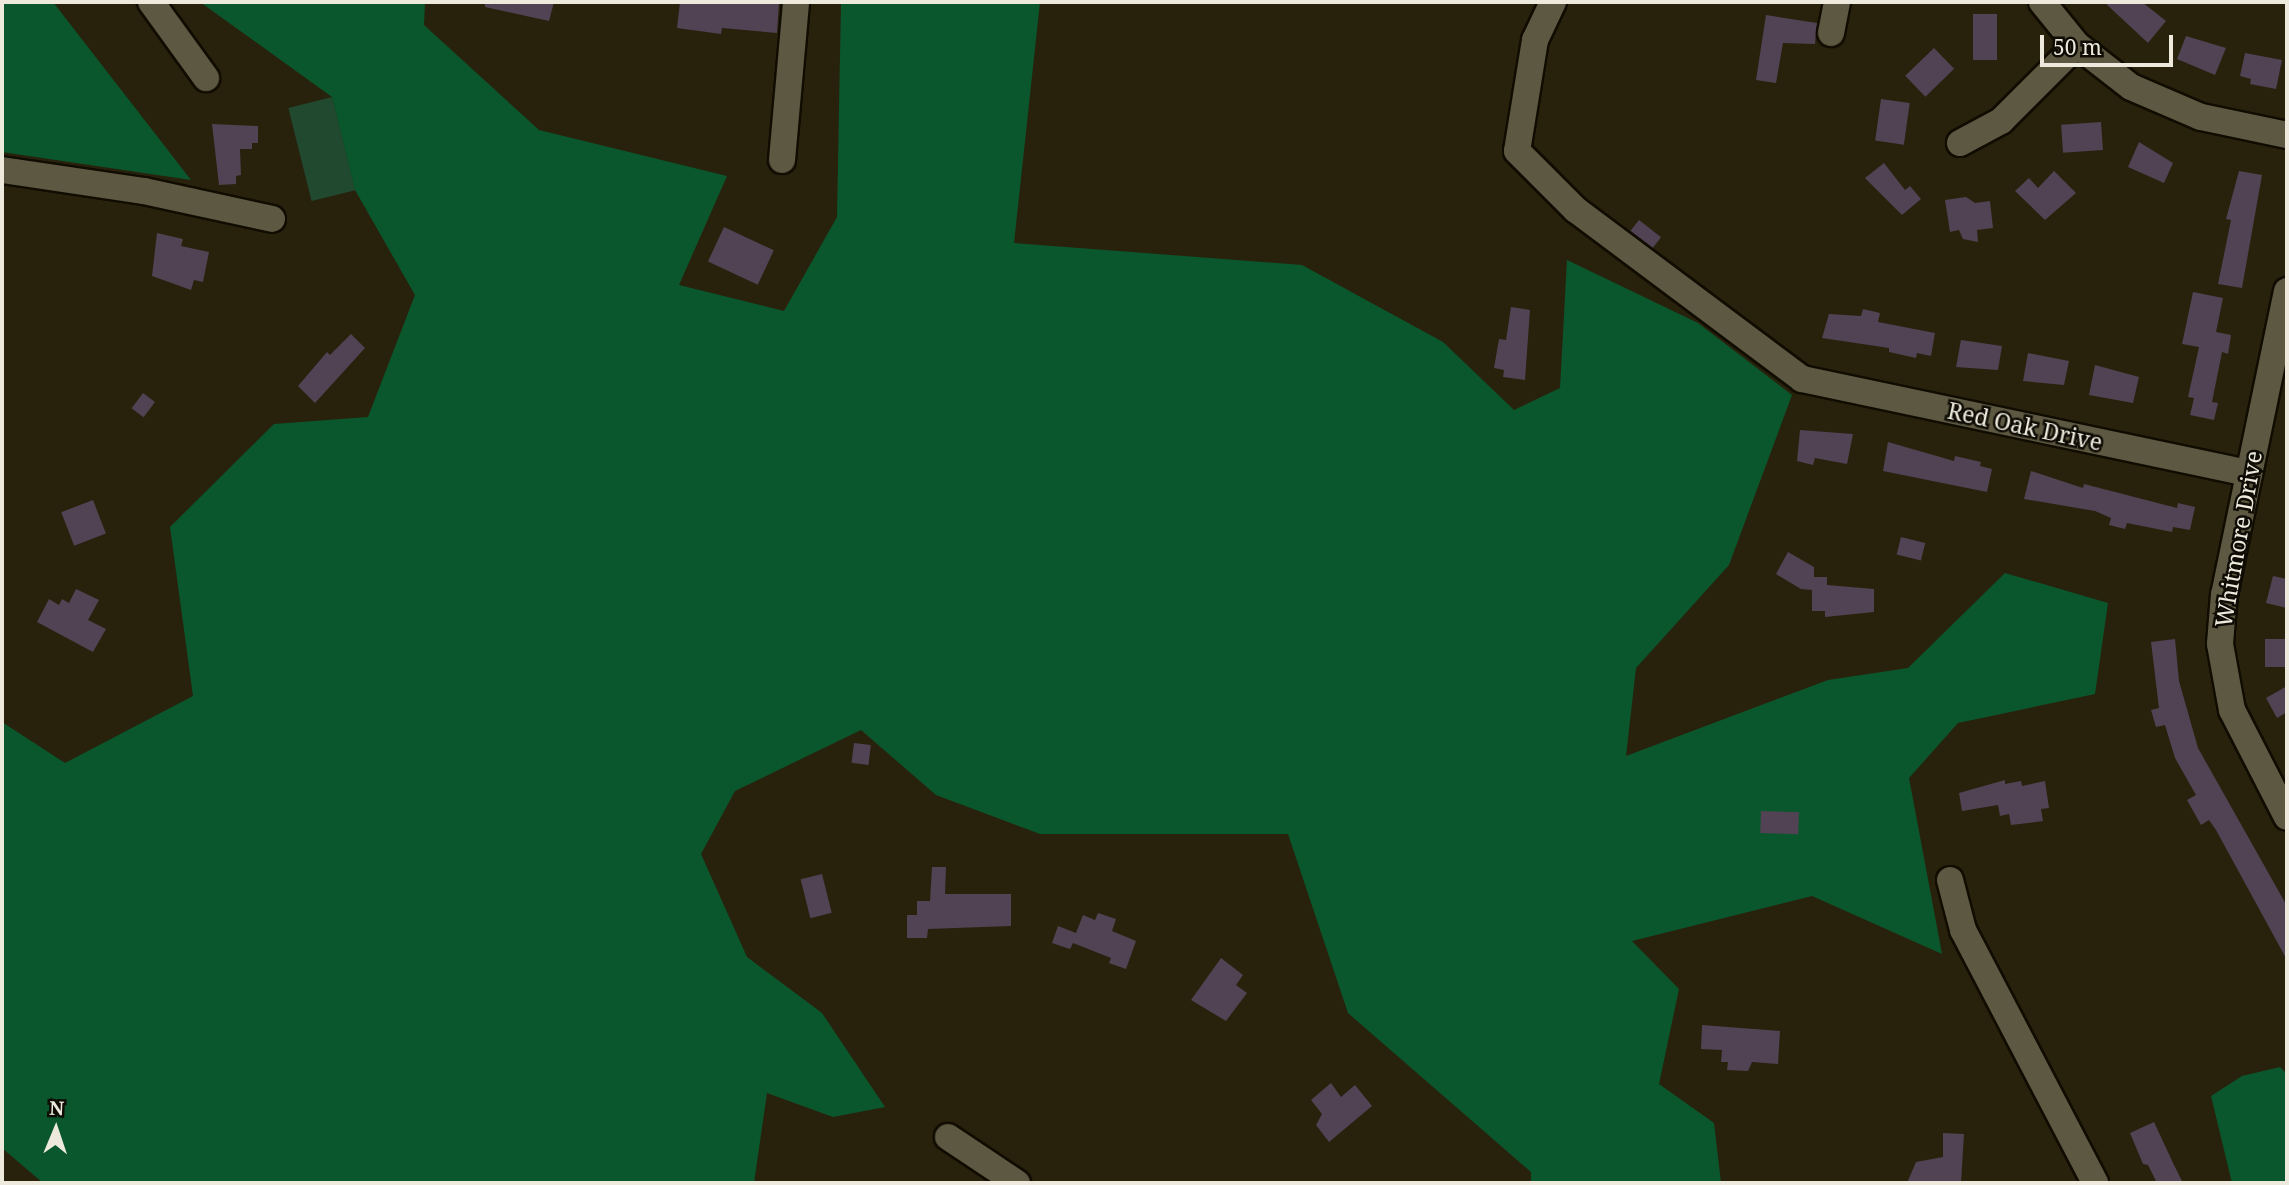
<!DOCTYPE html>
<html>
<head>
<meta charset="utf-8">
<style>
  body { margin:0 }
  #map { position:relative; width:2289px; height:1185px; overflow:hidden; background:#28220d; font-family:"Noto Serif",serif }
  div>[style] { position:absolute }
  .green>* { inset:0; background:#21492f; transform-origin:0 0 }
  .forest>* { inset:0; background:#0b572d }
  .building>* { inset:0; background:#514254; transform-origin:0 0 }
  .roads { filter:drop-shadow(2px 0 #100c00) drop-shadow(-2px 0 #100c00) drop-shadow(0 2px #100c00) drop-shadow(0 -2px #100c00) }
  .minor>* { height:26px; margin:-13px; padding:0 13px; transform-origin:13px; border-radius:13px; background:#5d5841 }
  span { translate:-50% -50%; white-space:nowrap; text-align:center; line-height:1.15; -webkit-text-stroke:5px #0e0c04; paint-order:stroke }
  .street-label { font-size:23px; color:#edeadd }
  .frame { position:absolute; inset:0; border:4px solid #edeadd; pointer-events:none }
  .north { position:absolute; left:21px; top:1094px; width:70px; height:70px; -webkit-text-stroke:5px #0e0c04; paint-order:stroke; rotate:2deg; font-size:19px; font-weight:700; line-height:28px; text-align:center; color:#edeadd }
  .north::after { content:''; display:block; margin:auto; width:24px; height:32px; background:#edeadd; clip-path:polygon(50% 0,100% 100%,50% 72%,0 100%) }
  .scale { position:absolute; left:2040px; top:35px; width:133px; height:32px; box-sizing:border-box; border:4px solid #edeadd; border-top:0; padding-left:9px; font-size:21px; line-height:24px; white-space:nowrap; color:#edeadd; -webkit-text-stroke:5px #0e0c04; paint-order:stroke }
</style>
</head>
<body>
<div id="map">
  <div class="green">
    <div style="left:332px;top:97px;width:96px;height:45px;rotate:76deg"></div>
  </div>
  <div class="forest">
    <div style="clip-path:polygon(2px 2px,53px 2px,191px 180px,2px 152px)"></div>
    <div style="clip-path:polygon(200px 2px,425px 2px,424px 25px,539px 130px,727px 176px,679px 285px,784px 311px,837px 217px,841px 2px,1040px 2px,1014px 243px,1302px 265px,1443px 342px,1514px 410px,1560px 388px,1567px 260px,1698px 323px,1792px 395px,1729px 565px,1636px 668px,1626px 756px,1828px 680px,1908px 668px,2005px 573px,2108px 603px,2095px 694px,1958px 723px,1909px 778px,1942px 954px,1812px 896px,1632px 941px,1679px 989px,1659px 1084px,1714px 1123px,1721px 1183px,1531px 1183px,1531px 1172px,1348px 1013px,1288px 834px,1040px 834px,936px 795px,861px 730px,735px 791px,701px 854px,747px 957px,822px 1013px,885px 1107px,833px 1117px,767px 1093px,754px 1183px,43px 1183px,2px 1148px,2px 722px,65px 763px,193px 696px,170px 527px,274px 424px,368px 417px,415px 295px,355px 190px,332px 97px)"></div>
    <div style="clip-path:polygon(2280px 1067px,2287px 1074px,2287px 1183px,2232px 1183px,2211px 1096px,2242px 1076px)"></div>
  </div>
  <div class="building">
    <div style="clip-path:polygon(485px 2px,554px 2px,549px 21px,485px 7px)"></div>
    <div style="clip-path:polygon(680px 2px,779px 2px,777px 33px,722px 28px,721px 34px,677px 28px)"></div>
    <div style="clip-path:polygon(2104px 2px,2142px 2px,2166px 21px,2148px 43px)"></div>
    <div style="left:1973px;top:14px;width:24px;height:46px"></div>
    <div style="clip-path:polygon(1766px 15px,1817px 23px,1815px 44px,1783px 43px,1776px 83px,1756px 80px)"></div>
    <div style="clip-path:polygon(2186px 36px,2226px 48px,2215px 75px,2177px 59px)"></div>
    <div style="left:1934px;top:48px;width:29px;height:40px;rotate:46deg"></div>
    <div style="clip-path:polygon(2245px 53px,2282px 60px,2276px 89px,2250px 84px,2251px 79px,2240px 76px)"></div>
    <div style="left:1881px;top:99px;width:29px;height:42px;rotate:8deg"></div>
    <div style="left:2101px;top:122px;width:28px;height:40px;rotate:86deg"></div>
    <div style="clip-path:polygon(212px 124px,258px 126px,258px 143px,252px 143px,252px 149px,240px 149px,241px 175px,236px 176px,236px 184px,219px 185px)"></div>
    <div style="clip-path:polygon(2139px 142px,2173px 163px,2164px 183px,2128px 167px)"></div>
    <div style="clip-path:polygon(1884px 163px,1905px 190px,1910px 186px,1921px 199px,1902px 215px,1865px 178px)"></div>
    <div style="clip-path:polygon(2054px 171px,2076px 193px,2045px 220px,2015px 191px,2029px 178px,2038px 188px)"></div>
    <div style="clip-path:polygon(2239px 171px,2262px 175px,2242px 288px,2218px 284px,2231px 220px,2226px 219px)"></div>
    <div style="clip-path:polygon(1966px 197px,1975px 203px,1990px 201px,1993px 228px,1977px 230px,1978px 242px,1963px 239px,1959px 230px,1950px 232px,1945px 200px)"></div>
    <div style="left:1639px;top:220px;width:28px;height:14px;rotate:38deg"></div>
    <div style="left:724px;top:227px;width:55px;height:38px;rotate:25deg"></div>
    <div style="clip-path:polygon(157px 233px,183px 239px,181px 246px,209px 252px,203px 282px,194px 280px,191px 290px,152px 276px)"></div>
    <div style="clip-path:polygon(2193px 292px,2223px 298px,2216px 332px,2231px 335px,2228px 354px,2222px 352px,2212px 402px,2218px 403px,2214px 420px,2190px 415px,2194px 398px,2188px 397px,2199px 347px,2182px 344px)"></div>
    <div style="clip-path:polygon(1511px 307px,1530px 310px,1525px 380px,1503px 377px,1504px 370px,1494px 368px,1499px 339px,1506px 340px)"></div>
    <div style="clip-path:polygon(1863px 309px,1880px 313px,1878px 322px,1935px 333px,1931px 356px,1917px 353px,1916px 358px,1889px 352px,1889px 348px,1822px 338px,1829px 314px,1861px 316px)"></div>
    <div style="clip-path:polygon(351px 334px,365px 348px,315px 403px,298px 386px,327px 352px,330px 355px)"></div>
    <div style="clip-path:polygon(1961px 340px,2002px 346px,1998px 370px,1956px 367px)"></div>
    <div style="clip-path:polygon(2028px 353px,2069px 361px,2064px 385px,2023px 381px)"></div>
    <div style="clip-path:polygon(2095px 365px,2139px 377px,2133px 403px,2089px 395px)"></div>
    <div style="left:143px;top:393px;width:15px;height:19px;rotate:37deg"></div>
    <div style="clip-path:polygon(1800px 430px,1853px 434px,1847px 464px,1815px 458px,1813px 465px,1797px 461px)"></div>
    <div style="clip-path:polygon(1888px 442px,1954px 461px,1955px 456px,1981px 462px,1980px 466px,1992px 469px,1987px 492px,1883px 471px)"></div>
    <div style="clip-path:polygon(2031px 471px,2083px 488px,2084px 484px,2177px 508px,2178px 503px,2195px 507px,2190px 530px,2173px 527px,2172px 532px,2127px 523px,2125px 529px,2109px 525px,2111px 518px,2095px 511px,2024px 499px)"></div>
    <div style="left:93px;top:500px;width:36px;height:34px;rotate:69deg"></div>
    <div style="left:1901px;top:537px;width:25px;height:18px;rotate:14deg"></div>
    <div style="clip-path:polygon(1788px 552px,1814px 567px,1814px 577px,1827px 577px,1827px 585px,1874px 589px,1874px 612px,1825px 617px,1825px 611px,1812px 611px,1812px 590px,1801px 589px,1776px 574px)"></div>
    <div style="clip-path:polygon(2273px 576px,2287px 579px,2287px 608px,2266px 603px)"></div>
    <div style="clip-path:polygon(76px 589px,99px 600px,88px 620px,106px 629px,93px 652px,37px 622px,49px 599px,59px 605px,62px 599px,69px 603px)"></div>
    <div style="clip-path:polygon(2175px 639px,2179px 681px,2198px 748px,2287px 906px,2287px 960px,2216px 830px,2209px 820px,2201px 825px,2187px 800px,2196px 795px,2175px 758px,2165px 725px,2156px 727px,2151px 710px,2159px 708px,2151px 642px)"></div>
    <div style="left:2265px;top:639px;width:20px;height:28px"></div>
    <div style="clip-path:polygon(2287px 686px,2287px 712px,2277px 718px,2266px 698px)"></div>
    <div style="left:854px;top:743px;width:17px;height:20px;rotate:7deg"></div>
    <div style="clip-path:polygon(2005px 780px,2005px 784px,2021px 781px,2022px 786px,2045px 781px,2049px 808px,2041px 809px,2043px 821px,2011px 825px,2009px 814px,2000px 816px,1998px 805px,1962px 811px,1959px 793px)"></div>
    <div style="left:1761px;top:811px;width:38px;height:22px;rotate:2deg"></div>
    <div style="clip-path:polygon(932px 867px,946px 867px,945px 894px,1011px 894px,1011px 926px,928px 929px,927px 938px,907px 938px,907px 915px,917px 915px,917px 901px,930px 901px)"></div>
    <div style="left:822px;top:874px;width:40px;height:22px;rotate:76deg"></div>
    <div style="clip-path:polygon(1098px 913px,1116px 919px,1112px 931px,1136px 941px,1126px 969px,1109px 963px,1111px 958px,1073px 943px,1070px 949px,1052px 943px,1058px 926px,1076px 933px,1083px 915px,1095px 920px)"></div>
    <div style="clip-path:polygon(1221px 958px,1243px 975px,1236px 985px,1247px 993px,1226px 1021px,1191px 1000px)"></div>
    <div style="clip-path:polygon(1702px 1025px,1780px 1031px,1778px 1064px,1752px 1062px,1748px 1071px,1727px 1070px,1728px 1062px,1721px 1062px,1722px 1050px,1701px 1049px)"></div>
    <div style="clip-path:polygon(1331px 1083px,1341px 1097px,1355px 1085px,1372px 1106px,1329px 1142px,1316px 1125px,1322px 1114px,1311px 1100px)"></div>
    <div style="clip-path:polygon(2154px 1122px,2174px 1165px,2183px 1183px,2157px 1183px,2148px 1165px,2143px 1164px,2130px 1133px)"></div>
    <div style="clip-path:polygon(1943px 1133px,1964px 1134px,1961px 1183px,1907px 1183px,1916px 1162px,1943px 1157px)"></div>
  </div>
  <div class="roads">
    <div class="minor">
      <div style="left:151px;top:2px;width:94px;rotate:54.1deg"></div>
      <div style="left:1553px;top:2px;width:42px;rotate:115.3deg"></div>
      <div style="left:1535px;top:40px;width:112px;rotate:99.2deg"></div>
      <div style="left:1517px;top:151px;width:83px;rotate:45deg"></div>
      <div style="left:1576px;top:210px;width:282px;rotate:36.8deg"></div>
      <div style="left:1802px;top:379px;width:457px;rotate:11.9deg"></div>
      <div style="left:2042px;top:2px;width:55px;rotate:50.9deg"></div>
      <div style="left:2077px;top:45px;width:68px;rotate:37.9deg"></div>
      <div style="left:2131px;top:87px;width:76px;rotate:23.2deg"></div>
      <div style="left:2201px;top:117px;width:88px;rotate:11.8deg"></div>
      <div style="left:1831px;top:33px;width:32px;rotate:-79deg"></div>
      <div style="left:1960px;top:143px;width:47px;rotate:-28.2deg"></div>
      <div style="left:2001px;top:121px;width:107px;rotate:-45deg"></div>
      <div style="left:782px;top:160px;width:159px;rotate:-84.9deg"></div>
      <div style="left:2px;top:170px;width:144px;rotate:8.4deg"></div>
      <div style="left:144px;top:191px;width:131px;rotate:12.3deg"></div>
      <div style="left:2287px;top:291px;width:309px;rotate:101.7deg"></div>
      <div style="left:2224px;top:594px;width:50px;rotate:94.6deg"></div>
      <div style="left:2220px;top:644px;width:67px;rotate:79.7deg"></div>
      <div style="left:2232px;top:710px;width:120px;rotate:62.8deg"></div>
      <div style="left:1950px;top:880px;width:52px;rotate:75.4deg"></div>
      <div style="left:1963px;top:930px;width:285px;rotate:62.4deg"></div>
      <div style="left:948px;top:1137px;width:83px;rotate:33.7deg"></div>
    </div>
  </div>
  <div class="street-label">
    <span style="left:2025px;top:426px;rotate:12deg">Red Oak Drive</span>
    <span style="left:2238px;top:539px;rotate:-80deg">Whitmore Drive</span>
  </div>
  <div class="frame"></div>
  <div class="north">N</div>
  <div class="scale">50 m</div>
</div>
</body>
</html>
